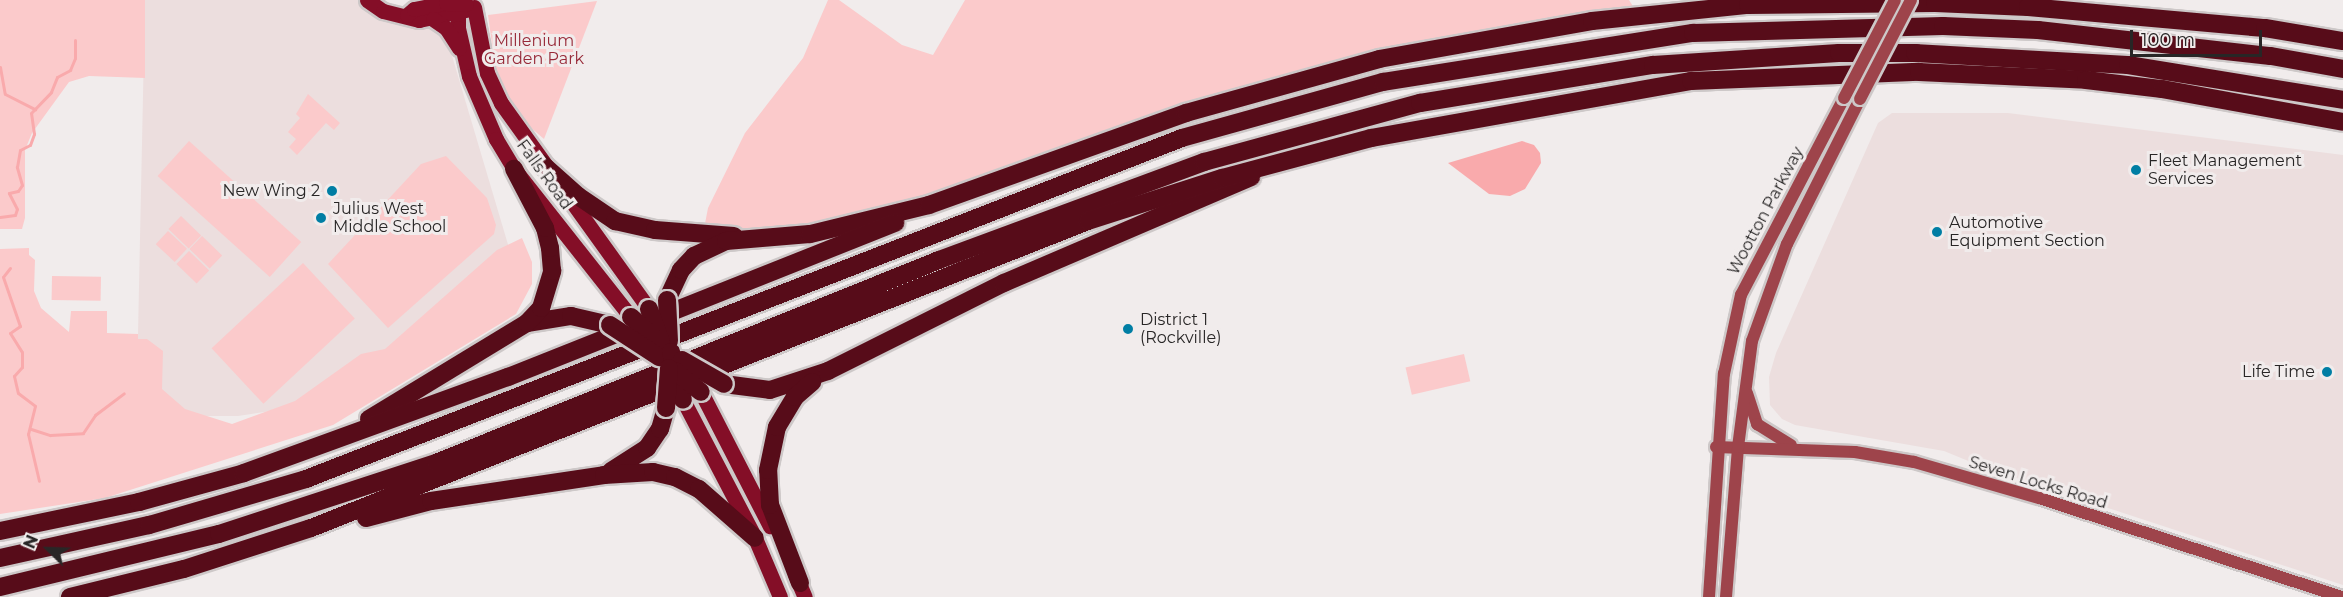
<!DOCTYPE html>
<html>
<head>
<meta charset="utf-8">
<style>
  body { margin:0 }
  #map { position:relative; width:2343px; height:597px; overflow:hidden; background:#f1ecec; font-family:Montserrat,sans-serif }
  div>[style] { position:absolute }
  .built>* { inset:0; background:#ecdede }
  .green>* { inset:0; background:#fbcacb; transform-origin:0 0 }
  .water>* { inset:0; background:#f9aaac }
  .stream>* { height:3px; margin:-1.5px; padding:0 1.5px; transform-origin:1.5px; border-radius:1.5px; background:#f9aaac }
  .roads { filter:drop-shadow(2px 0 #cdc8c8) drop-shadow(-2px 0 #cdc8c8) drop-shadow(0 2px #cdc8c8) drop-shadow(0 -2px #cdc8c8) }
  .secondary>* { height:12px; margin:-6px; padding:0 6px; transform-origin:6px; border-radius:6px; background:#9e444b }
  .primary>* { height:15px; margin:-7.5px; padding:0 7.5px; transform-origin:7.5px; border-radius:7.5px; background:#840e27 }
  .highway>* { height:18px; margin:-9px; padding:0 9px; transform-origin:9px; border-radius:9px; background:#570c19 }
  .bridges { filter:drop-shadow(2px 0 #cdc8c8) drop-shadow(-2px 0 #cdc8c8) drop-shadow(0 2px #cdc8c8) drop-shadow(0 -2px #cdc8c8) }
  .secondary-bridge>* { height:12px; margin:-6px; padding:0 6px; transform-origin:6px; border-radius:6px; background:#9e444b }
  .highway-bridge>* { height:18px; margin:-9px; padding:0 9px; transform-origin:9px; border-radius:9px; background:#570c19 }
  .dots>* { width:16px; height:16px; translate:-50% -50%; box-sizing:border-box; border:3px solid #f1ecec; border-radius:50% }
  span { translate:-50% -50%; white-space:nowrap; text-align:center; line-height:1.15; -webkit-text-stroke:6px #f1ecec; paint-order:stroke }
  .park-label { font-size:16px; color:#972938 }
  .poi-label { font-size:16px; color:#282626 }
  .left { translate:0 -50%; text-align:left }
  .right { translate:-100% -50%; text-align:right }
  .street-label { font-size:16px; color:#282626 }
  .north { position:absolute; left:18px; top:519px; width:60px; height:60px; -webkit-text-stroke:4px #f1ecec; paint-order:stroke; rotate:293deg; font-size:16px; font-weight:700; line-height:24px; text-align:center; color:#282626 }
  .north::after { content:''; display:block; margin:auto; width:21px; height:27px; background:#282626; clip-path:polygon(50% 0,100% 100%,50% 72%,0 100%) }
  .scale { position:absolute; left:2130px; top:30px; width:132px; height:27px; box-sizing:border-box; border:3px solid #282626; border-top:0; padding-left:8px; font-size:18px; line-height:21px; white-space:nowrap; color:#282626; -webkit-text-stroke:4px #f1ecec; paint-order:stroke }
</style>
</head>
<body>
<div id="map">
  <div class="built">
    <div style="clip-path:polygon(145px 0,367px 0,383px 11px,439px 12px,512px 258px,422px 344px,291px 408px,238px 416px,181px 416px,137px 382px)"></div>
    <div style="clip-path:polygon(1892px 113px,2008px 113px,2343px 155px,2343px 585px,1983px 467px,1944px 451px,1795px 425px,1782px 419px,1770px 405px,1769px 377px,1776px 353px,1878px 123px)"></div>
  </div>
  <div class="green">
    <div style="clip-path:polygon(0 0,145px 0,145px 78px,89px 76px,69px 82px,32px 133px,25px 150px,25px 218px,22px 229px,0 229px)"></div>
    <div style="clip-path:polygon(828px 0,839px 0,902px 45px,933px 55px,965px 0,1629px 0,1639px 16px,1379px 59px,929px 205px,810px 234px,703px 234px,708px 208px,745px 133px,803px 58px)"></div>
    <div style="clip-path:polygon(597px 1px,544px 139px,500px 101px,488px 15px)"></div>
    <div style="clip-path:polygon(308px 94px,340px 123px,334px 130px,326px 123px,297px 155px,289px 147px,296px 139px,288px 132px,300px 118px,296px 114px)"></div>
    <div style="left:189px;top:141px;width:151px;height:47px;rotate:42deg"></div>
    <div style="clip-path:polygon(446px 156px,487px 198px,496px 225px,494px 234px,388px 328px,328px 264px,421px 164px)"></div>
    <div style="left:181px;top:216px;width:28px;height:18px;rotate:44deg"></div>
    <div style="left:168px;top:231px;width:26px;height:18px;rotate:43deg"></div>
    <div style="left:202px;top:236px;width:28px;height:18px;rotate:44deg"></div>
    <div style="clip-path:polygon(522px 238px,532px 262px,532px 284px,516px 314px,333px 425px,105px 498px,0 514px,0 249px,29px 248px,29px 255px,35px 260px,34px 291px,41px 308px,69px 332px,71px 311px,107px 311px,107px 333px,138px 334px,138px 339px,147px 339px,163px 351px,162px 389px,185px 409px,232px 424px,295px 401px,361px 354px,385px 349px,497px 250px)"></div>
    <div style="left:189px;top:251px;width:28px;height:18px;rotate:44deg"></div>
    <div style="left:303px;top:263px;width:76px;height:125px;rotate:47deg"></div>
    <div style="left:52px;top:276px;width:49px;height:24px;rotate:1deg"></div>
    <div style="left:1464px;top:354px;width:28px;height:60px;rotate:77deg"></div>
  </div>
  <div class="water">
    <div style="clip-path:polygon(1522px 141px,1534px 145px,1540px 153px,1541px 163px,1525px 189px,1510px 196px,1489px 194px,1448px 163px)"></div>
  </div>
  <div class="stream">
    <div style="left:0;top:67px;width:27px;rotate:80deg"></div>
    <div style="left:5px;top:94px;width:34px;rotate:27deg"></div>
    <div style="left:0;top:217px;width:15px;rotate:-8deg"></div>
    <div style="left:15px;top:215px;width:6px;rotate:-72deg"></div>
    <div style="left:17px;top:209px;width:18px;rotate:-117deg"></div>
    <div style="left:9px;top:193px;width:9px;rotate:-13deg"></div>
    <div style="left:18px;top:191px;width:7px;rotate:-56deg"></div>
    <div style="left:22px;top:185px;width:19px;rotate:-106deg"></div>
    <div style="left:17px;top:167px;width:17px;rotate:-80deg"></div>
    <div style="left:20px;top:150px;width:11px;rotate:-27deg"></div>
    <div style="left:30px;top:145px;width:12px;rotate:-70deg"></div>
    <div style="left:34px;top:134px;width:21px;rotate:-98deg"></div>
    <div style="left:31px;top:113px;width:29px;rotate:-46deg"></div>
    <div style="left:51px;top:92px;width:16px;rotate:-68deg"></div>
    <div style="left:57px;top:77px;width:15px;rotate:-28deg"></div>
    <div style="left:70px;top:70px;width:13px;rotate:-67deg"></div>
    <div style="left:75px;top:58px;width:18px;rotate:-90deg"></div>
    <div style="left:10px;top:268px;width:11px;rotate:128deg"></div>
    <div style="left:3px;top:277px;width:52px;rotate:70.9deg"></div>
    <div style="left:20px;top:326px;width:12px;rotate:145deg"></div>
    <div style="left:10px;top:333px;width:22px;rotate:58deg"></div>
    <div style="left:22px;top:352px;width:15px;rotate:90deg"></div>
    <div style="left:22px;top:367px;width:12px;rotate:132deg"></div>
    <div style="left:14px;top:376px;width:17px;rotate:77deg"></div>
    <div style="left:18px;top:393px;width:21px;rotate:37deg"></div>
    <div style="left:35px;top:406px;width:29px;rotate:104deg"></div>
    <div style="left:28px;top:434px;width:48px;rotate:76.8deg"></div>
    <div style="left:31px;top:429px;width:20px;rotate:18deg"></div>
    <div style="left:50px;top:435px;width:33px;rotate:-3deg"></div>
    <div style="left:83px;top:433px;width:22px;rotate:-56deg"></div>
    <div style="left:95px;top:415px;width:36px;rotate:-37deg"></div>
  </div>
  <div class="roads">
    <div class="secondary">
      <div style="left:1747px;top:393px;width:33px;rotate:72deg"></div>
      <div style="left:1757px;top:424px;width:40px;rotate:32deg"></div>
      <div style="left:1716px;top:447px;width:139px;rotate:2.1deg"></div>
      <div style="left:1855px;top:452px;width:60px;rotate:9.6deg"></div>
      <div style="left:1914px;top:462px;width:130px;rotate:16.1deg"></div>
      <div style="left:2039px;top:498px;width:319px;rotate:18.1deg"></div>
      <div style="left:1709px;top:597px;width:224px;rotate:-86.2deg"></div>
      <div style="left:1724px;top:374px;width:81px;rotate:-77.9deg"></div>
      <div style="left:1741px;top:295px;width:222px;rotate:-62.4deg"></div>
      <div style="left:1726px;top:597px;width:150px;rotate:-85.4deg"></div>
      <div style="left:1738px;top:447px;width:107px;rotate:-82.5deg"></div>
      <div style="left:1752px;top:341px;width:103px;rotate:-70.2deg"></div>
      <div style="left:1787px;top:244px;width:162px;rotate:-63.3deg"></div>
    </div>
    <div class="primary">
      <div style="left:367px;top:0;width:19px;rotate:35deg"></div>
      <div style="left:383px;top:11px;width:37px;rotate:14deg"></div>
      <div style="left:419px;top:20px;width:48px;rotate:-12deg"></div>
      <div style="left:458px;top:2px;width:26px;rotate:90deg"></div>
      <div style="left:458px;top:28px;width:49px;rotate:77.1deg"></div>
      <div style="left:469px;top:76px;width:69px;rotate:66.8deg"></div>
      <div style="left:496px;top:139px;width:35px;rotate:59deg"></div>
      <div style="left:514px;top:169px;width:189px;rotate:51.7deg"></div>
      <div style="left:474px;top:7px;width:67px;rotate:78.9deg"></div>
      <div style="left:487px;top:73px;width:33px;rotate:65deg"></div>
      <div style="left:501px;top:103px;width:254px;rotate:54.3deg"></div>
      <div style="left:407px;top:15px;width:9px;rotate:-41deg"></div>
      <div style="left:414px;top:9px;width:33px;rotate:-11deg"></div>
      <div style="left:446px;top:3px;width:20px;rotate:3deg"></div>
      <div style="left:433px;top:19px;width:16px;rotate:35deg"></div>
      <div style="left:446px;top:28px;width:24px;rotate:57deg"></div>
      <div style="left:701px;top:392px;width:151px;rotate:62.8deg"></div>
      <div style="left:683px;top:400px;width:156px;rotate:62.4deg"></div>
      <div style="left:755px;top:538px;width:64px;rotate:67deg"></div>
      <div style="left:795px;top:574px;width:25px;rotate:67deg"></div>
    </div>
    <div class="highway">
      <div style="left:541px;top:163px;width:50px;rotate:41.7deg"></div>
      <div style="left:578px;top:196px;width:45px;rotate:34deg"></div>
      <div style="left:615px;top:221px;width:41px;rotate:12.7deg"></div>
      <div style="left:655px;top:230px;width:79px;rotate:4.3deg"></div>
      <div style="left:667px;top:300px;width:33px;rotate:-65deg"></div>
      <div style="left:681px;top:270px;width:19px;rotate:-47deg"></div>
      <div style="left:694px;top:256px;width:35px;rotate:-25deg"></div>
      <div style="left:726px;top:241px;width:84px;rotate:-4.8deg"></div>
      <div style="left:810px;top:234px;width:122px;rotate:-13.7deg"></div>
      <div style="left:929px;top:205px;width:273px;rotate:-19.7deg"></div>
      <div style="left:1186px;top:113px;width:200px;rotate:-15.6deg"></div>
      <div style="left:1379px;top:59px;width:216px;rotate:-10.1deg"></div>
      <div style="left:1592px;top:21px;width:157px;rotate:-5.9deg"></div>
      <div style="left:1748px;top:5px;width:187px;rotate:-0.6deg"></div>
      <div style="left:1935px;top:3px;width:93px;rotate:2.5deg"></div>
      <div style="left:2028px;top:7px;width:238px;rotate:5.1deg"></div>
      <div style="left:2265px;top:28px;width:79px;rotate:9.5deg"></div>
      <div style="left:527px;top:323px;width:45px;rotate:-9deg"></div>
      <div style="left:571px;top:316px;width:40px;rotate:13deg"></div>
      <div style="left:724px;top:384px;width:46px;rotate:7.4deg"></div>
      <div style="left:770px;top:390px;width:61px;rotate:-18.1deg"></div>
      <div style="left:828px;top:371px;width:197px;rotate:-26.6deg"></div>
      <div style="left:1004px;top:283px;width:269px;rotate:-23.2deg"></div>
      <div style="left:369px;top:419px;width:185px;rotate:-31.3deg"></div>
      <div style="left:527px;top:323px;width:21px;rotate:-47deg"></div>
      <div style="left:541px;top:308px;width:39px;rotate:-73deg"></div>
      <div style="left:552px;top:271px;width:23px;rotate:-95deg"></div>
      <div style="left:550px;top:248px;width:21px;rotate:-104deg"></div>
      <div style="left:545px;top:228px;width:67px;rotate:-117.7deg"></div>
      <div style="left:611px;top:471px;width:43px;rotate:-32.6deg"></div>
      <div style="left:647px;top:448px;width:23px;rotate:-56deg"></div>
      <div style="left:660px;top:429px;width:22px;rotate:-74deg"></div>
      <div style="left:366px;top:518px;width:67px;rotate:-14.7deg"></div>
      <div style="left:431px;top:501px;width:175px;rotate:-8.5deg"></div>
      <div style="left:604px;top:475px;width:49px;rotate:-3.5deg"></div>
      <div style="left:653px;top:472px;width:23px;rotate:13deg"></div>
      <div style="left:675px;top:477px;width:27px;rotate:27deg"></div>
      <div style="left:699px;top:489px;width:74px;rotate:41.2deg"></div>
      <div style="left:0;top:531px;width:142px;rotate:-11.8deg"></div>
      <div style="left:139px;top:502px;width:109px;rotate:-15.4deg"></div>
      <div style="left:244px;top:473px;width:281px;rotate:-20deg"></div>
      <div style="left:508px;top:377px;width:417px;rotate:-21.7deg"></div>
      <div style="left:0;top:558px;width:153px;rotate:-12.5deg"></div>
      <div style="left:149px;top:525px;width:164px;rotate:-16.3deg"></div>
      <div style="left:306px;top:479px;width:940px;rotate:-21.27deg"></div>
      <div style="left:1182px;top:138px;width:209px;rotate:-15.6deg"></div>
      <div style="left:1383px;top:82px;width:314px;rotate:-9deg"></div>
      <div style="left:1693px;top:33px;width:250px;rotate:-1.6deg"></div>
      <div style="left:1943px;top:26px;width:95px;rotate:2.4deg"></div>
      <div style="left:2038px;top:30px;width:234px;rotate:6.4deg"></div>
      <div style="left:2271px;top:56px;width:73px;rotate:10.2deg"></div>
      <div style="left:800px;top:583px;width:84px;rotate:-111deg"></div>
      <div style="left:770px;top:505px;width:35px;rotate:-93deg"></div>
      <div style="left:768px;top:470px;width:44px;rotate:-78.2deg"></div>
      <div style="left:777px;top:427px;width:35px;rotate:-59deg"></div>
      <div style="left:795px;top:397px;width:23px;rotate:-41deg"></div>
      <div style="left:0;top:587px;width:225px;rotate:-13.6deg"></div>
      <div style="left:219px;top:534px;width:228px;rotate:-18.1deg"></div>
      <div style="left:436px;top:463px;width:542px;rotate:-21.98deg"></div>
      <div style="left:939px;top:260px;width:283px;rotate:-20.3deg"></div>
      <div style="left:1204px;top:162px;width:224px;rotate:-15.3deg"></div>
      <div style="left:1420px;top:103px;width:236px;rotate:-9.3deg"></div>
      <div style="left:1653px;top:65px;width:186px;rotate:-3.7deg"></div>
      <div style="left:1839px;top:53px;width:76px"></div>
      <div style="left:1915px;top:53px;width:213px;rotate:3.2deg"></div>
      <div style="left:2128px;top:65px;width:218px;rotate:9.2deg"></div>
      <div style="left:70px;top:597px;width:117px;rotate:-13.8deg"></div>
      <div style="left:184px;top:569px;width:133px;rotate:-17.9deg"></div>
      <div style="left:311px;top:528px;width:835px;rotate:-21.56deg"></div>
      <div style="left:1088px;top:221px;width:141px;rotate:-17.8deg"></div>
      <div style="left:1222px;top:178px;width:154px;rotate:-15deg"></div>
      <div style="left:1371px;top:138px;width:325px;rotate:-10.1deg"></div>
      <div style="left:1691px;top:81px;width:228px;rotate:-2.3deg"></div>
      <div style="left:1919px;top:72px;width:167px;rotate:2.7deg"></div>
      <div style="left:2086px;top:80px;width:77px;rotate:6.8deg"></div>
      <div style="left:2162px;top:89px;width:184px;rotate:10.3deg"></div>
    </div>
  </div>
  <div class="bridges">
    <div class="secondary-bridge">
      <div style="left:1844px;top:98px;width:110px;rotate:-62.5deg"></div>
      <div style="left:1860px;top:99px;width:111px;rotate:-62.7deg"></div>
    </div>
    <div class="highway-bridge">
      <div style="left:667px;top:300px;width:41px;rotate:87.2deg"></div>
      <div style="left:649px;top:309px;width:37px;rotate:70deg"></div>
      <div style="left:631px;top:317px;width:40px;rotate:42deg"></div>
      <div style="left:610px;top:325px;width:59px;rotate:33.1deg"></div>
      <div style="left:671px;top:352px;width:49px;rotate:76deg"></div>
      <div style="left:682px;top:360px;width:48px;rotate:29.7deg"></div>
      <div style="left:675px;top:371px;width:33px;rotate:39deg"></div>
      <div style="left:666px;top:408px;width:40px;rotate:-85.7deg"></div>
    </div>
  </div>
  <div class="dots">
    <div style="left:2136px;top:170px;background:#007ea4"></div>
    <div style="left:332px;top:191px;background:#007ea4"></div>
    <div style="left:321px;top:218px;background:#007ea4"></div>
    <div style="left:1937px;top:232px;background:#007ea4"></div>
    <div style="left:1128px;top:329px;background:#007ea4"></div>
    <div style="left:2327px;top:372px;background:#007ea4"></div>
  </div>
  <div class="park-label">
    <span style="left:534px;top:50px">Millenium<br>Garden Park</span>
  </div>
  <div class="poi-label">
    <span class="left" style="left:2148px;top:170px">Fleet Management<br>Services</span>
    <span class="right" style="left:320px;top:191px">New Wing 2</span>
    <span class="left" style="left:333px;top:218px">Julius West<br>Middle School</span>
    <span class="left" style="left:1949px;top:232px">Automotive<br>Equipment Section</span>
    <span class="left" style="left:1140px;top:329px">District 1<br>(Rockville)</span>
    <span class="right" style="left:2315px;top:372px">Life Time</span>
  </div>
  <div class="street-label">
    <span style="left:544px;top:175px;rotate:54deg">Falls Road</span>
    <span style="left:1766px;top:211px;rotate:-62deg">Wootton Parkway</span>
    <span style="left:2038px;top:483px;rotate:17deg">Seven Locks Road</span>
  </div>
  <div class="north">N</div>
  <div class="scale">100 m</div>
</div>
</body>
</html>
